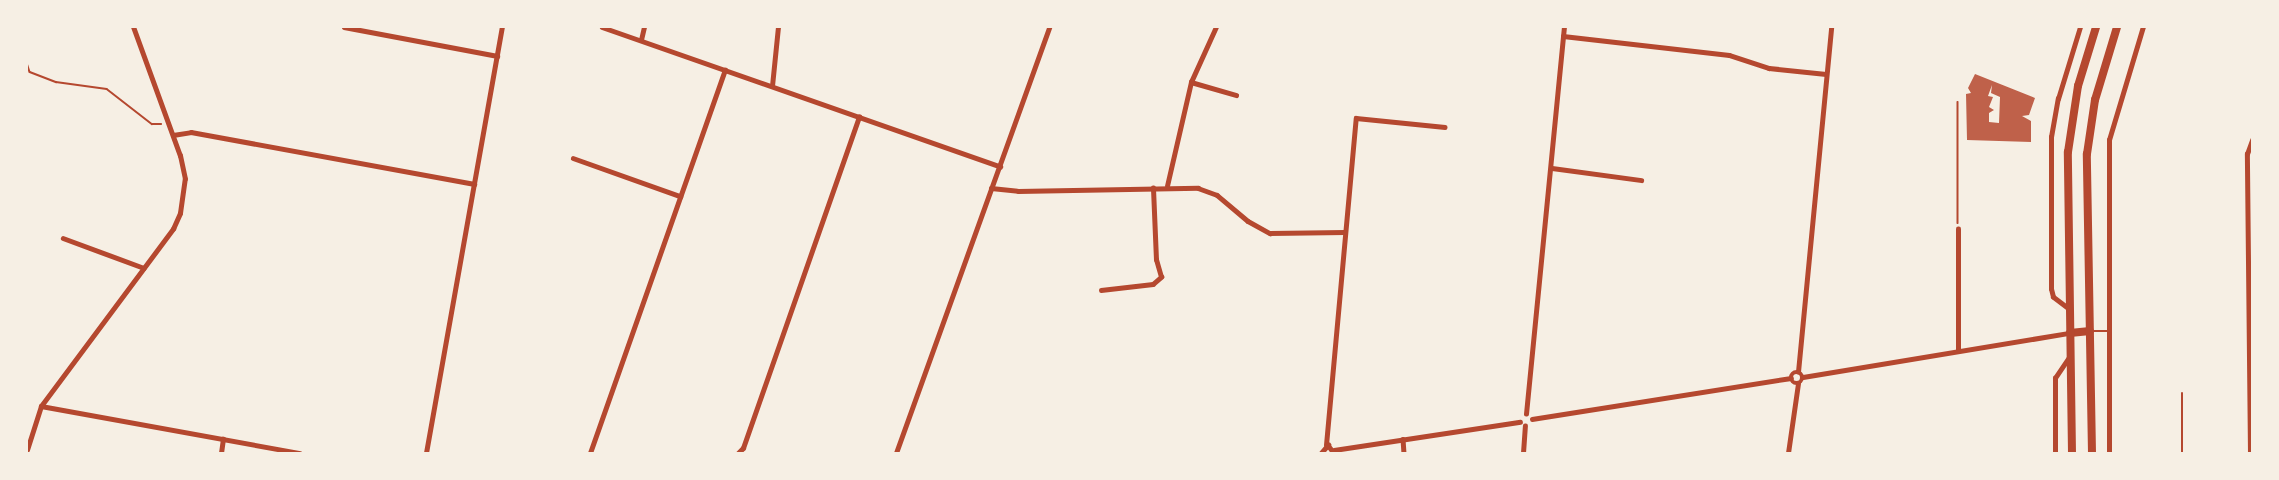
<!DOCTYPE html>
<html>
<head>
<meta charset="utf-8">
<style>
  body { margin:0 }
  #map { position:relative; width:2279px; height:480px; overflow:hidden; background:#f6efe4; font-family:"Noto Sans",sans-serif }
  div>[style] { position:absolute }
  .building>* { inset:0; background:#bf614a }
  .path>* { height:1.5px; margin:-0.75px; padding:0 0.75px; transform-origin:0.75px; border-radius:0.75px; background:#b5482f }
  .service>* { height:2px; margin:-1px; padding:0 1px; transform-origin:1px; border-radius:1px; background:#b5482f }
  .minor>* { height:4.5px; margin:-2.25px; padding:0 2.25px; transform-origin:2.25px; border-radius:2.25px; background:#b5482f }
  .minor>.ring { margin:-2.25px; padding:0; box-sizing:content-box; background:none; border:4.5px solid #b5482f; border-radius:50% }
  .trunk>* { height:8px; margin:-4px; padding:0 4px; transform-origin:4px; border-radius:4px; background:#b5482f }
  span { translate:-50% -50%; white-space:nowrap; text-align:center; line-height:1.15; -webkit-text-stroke:6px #f6efe4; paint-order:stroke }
  .frame { position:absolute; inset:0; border:28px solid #f6efe4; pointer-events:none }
</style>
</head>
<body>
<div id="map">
  <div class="building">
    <div style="clip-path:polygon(evenodd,1975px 74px,2035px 98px,2029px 115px,2022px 116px,2031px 121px,2031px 142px,1967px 140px,1966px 94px,1971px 93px,1968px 88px,1975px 74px,1992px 85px,1991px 93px,2000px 97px,1999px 123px,1989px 122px,1989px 113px,1994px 110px,1989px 107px,1993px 97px,1988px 96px,1992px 85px)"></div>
  </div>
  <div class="path">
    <div style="left:27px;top:63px;width:9px;rotate:72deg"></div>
    <div style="left:30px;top:72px;width:28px;rotate:21deg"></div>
    <div style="left:56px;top:82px;width:51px;rotate:7.8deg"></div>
    <div style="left:107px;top:89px;width:57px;rotate:37.9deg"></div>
    <div style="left:152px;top:124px;width:9px"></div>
    <div style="left:1958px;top:102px;width:121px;rotate:90deg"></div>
  </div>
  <div class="service">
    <div style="left:2093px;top:331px;width:15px"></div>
    <div style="left:2182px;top:393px;width:60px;rotate:90deg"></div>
  </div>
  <div class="minor">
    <div style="left:344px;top:27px;width:156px;rotate:10.7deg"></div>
    <div style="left:602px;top:27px;width:422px;rotate:19.3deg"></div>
    <div style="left:1563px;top:36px;width:167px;rotate:6.5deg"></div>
    <div style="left:1729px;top:55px;width:42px;rotate:18deg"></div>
    <div style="left:1769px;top:68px;width:57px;rotate:6deg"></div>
    <div style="left:641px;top:40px;width:13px;rotate:-77deg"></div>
    <div style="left:1191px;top:82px;width:47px;rotate:16.1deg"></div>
    <div style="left:772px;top:86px;width:59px;rotate:-84.2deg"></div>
    <div style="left:173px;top:135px;width:18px;rotate:-9deg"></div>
    <div style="left:191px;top:132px;width:288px;rotate:10.4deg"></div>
    <div style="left:573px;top:158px;width:114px;rotate:19.6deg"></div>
    <div style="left:1552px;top:168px;width:90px;rotate:7.7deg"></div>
    <div style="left:1167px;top:186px;width:107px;rotate:-77deg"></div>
    <div style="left:1191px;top:82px;width:60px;rotate:-65.6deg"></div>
    <div style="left:991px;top:188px;width:27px;rotate:6deg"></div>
    <div style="left:1018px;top:191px;width:180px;rotate:-1deg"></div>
    <div style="left:1198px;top:188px;width:20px;rotate:20deg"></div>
    <div style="left:1217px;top:195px;width:40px;rotate:40deg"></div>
    <div style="left:1248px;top:221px;width:25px;rotate:29deg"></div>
    <div style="left:1270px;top:233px;width:75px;rotate:-0.8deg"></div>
    <div style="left:63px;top:238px;width:86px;rotate:20.3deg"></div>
    <div style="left:1101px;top:290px;width:52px;rotate:-6.6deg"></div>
    <div style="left:1153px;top:284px;width:11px;rotate:-41deg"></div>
    <div style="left:1161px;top:277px;width:18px;rotate:-106deg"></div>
    <div style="left:1156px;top:260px;width:72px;rotate:-92.4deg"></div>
    <div style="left:2070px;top:310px;width:21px;rotate:-143deg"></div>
    <div style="left:2053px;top:297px;width:8px;rotate:-104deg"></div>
    <div style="left:2051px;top:289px;width:152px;rotate:-90deg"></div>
    <div style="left:2051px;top:137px;width:39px;rotate:-80deg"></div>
    <div style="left:2058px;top:99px;width:75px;rotate:-73deg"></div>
    <div style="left:1958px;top:351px;width:122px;rotate:-90deg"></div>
    <div class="ring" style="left:1791px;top:372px;width:7.5px;height:7.5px"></div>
    <div style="left:1798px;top:372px;width:347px;rotate:-84.5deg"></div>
    <div style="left:1803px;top:377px;width:271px;rotate:-9.4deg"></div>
    <div style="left:41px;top:406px;width:263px;rotate:10.3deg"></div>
    <div style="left:1526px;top:414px;width:389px;rotate:-84.4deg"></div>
    <div style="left:1532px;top:419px;width:262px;rotate:-9deg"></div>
    <div style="left:1403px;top:439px;width:14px;rotate:86deg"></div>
    <div style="left:1326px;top:445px;width:328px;rotate:-84.8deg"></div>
    <div style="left:1356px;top:118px;width:89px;rotate:5.8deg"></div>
    <div style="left:27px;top:450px;width:46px;rotate:-72.3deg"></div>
    <div style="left:41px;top:406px;width:221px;rotate:-53.3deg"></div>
    <div style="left:173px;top:229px;width:17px;rotate:-66deg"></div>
    <div style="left:180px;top:213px;width:34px;rotate:-82deg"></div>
    <div style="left:185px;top:179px;width:24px;rotate:-102deg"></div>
    <div style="left:180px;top:156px;width:137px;rotate:-110deg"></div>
    <div style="left:1334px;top:450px;width:188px;rotate:-8.6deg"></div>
    <div style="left:221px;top:453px;width:14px;rotate:-82deg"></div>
    <div style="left:426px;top:453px;width:433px;rotate:-79.9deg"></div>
    <div style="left:590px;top:453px;width:406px;rotate:-70.6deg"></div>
    <div style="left:738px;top:453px;width:7px;rotate:-45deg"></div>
    <div style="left:743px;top:448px;width:351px;rotate:-70.7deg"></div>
    <div style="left:896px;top:453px;width:453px;rotate:-70.2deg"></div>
    <div style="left:1321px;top:453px;width:11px;rotate:-49deg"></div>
    <div style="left:1328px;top:445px;width:10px;rotate:53deg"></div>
    <div style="left:1523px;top:453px;width:27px;rotate:-86deg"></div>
    <div style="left:1788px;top:453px;width:70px;rotate:-81.8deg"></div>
    <div style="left:2055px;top:453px;width:75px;rotate:-90deg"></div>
    <div style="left:2055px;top:378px;width:27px;rotate:-56deg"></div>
    <div style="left:2109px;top:453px;width:313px;rotate:-90deg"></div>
    <div style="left:2109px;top:140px;width:118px;rotate:-73.3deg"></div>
    <div style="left:2250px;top:453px;width:299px;rotate:-90.6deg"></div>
    <div style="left:2247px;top:154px;width:15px;rotate:-70deg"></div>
  </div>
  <div class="trunk">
    <div style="left:2070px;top:333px;width:20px;rotate:-6deg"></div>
    <div style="left:2072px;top:453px;width:301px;rotate:-90.8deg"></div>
    <div style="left:2068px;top:152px;width:67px;rotate:-81.4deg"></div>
    <div style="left:2078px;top:86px;width:62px;rotate:-73deg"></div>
    <div style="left:2092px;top:453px;width:299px;rotate:-91deg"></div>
    <div style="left:2087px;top:154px;width:55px;rotate:-81.6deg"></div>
    <div style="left:2095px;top:100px;width:76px;rotate:-73.2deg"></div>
  </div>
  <div class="frame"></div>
</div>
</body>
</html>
